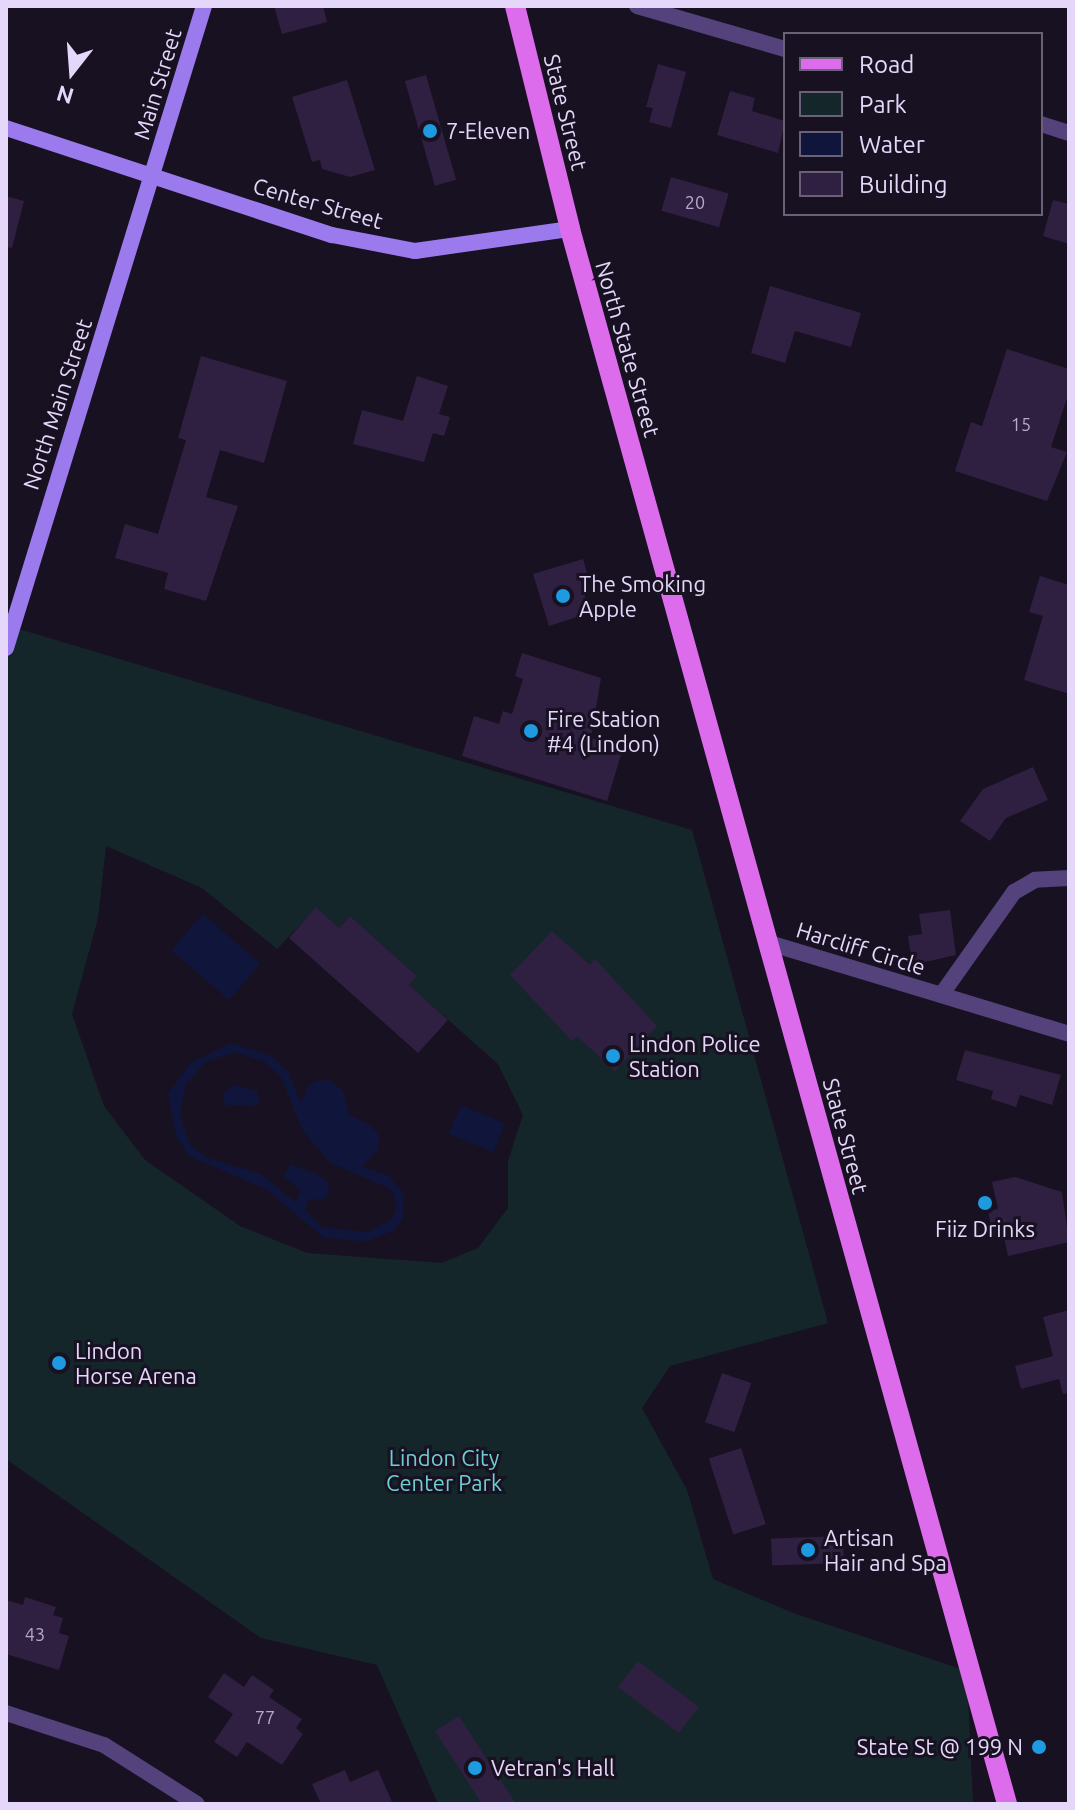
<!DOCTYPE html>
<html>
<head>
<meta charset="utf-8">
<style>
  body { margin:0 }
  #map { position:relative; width:1075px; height:1810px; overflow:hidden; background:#181122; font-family:Ubuntu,sans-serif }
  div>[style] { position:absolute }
  .green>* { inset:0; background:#15262b }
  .water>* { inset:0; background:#10153c; transform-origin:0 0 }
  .building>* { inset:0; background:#2f1f40; transform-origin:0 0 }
  .street>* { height:16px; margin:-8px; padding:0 8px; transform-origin:8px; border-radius:8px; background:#53427b }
  .secondary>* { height:16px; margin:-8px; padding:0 8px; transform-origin:8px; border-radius:8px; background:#9b7aee }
  .primary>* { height:20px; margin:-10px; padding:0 10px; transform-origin:10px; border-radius:10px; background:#dd6cec }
  .dots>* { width:22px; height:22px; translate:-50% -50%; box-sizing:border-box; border:4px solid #181122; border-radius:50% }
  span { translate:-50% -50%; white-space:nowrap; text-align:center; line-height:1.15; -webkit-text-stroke:6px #181122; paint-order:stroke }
  .number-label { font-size:18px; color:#b7a9cc }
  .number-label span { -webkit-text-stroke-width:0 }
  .street-label { font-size:22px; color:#e4d7fa }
  .poi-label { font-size:22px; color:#e4d7fa }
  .left { translate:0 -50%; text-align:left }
  .right { translate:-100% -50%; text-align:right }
  .park-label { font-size:22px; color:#6cd0d1 }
  .frame { position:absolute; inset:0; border:8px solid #e4d7fa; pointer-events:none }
  .legend { position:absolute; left:783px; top:32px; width:260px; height:184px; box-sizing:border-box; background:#181122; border:2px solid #6a6078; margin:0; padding:10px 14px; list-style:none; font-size:24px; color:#e4d7fa }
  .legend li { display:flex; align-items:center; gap:16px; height:40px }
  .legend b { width:40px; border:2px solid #6a6078 }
  .north { position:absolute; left:32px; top:32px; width:80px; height:80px; -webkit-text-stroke:6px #181122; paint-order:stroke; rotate:197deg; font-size:22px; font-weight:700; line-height:32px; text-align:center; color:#e4d7fa }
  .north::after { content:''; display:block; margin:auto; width:28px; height:36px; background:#e4d7fa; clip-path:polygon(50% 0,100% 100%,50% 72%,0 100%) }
</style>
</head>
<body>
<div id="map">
  <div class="green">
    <div style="clip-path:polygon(evenodd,12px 627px,692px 830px,828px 1323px,670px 1366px,642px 1408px,687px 1490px,713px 1579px,793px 1613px,967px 1671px,973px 1804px,438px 1804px,377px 1665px,261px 1638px,6px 1459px,6px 648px,12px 627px,106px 846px,202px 888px,277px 949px,316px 908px,339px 928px,350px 916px,417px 976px,409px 985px,498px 1064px,523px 1115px,508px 1161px,508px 1208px,478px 1248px,442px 1263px,307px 1253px,240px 1226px,145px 1160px,104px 1106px,72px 1014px,98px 918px,106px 846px)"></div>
  </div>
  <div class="water">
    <div style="left:203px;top:914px;width:76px;height:48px;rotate:41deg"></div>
    <div style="clip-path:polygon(evenodd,231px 1043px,272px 1056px,289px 1073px,301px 1103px,308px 1086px,317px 1081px,329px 1080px,343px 1090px,349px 1115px,369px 1124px,379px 1135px,378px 1149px,362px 1167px,389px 1176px,404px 1194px,403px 1218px,393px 1231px,365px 1242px,323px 1237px,266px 1189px,189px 1156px,176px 1136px,168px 1093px,191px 1063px,231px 1043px,236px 1052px,265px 1062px,281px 1077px,302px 1129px,329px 1162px,392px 1190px,397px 1207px,390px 1221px,368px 1232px,322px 1227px,305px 1210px,309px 1200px,324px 1199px,329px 1193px,328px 1183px,320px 1176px,291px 1164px,283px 1176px,301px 1190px,295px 1202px,261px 1174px,206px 1157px,190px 1144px,180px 1115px,186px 1084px,207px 1061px,236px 1052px)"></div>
    <div style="clip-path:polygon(235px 1085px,257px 1091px,259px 1102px,255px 1106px,225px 1105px,222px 1094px)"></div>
    <div style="left:461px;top:1105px;width:48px;height:31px;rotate:23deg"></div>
  </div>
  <div class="building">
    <div style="clip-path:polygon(274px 6px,323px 6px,327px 22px,282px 34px)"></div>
    <div style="clip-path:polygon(658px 64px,686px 72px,671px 128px,649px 122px,653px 108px,646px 107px)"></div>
    <div style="left:426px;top:75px;width:109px;height:22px;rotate:74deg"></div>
    <div style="clip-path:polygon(347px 80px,375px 170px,350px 177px,322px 169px,320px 160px,312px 162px,292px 97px)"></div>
    <div style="clip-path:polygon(730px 91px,755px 98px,752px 111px,785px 121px,778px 153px,717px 135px)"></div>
    <div style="left:671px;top:177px;width:60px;height:35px;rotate:16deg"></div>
    <div style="clip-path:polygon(6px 196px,24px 201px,12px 248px,6px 247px)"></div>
    <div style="clip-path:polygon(1053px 200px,1069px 204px,1069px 244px,1043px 236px)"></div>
    <div style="clip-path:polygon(770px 286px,861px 313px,851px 347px,795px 331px,785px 363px,751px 353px)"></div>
    <div style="clip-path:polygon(1007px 349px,1069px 369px,1069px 392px,1051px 447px,1067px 452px,1047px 501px,955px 471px,971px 422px,982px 426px)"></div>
    <div style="clip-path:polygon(201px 356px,287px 381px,264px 463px,220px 450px,206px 497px,238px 506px,206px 601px,164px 589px,168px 573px,115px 558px,125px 524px,158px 534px,186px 440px,178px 438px)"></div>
    <div style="clip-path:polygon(417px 376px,448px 386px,439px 414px,450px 417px,444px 436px,433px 433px,424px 462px,353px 444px,362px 410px,403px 421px)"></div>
    <div style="clip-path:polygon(583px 559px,588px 576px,580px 579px,590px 613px,549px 626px,533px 574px)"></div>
    <div style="clip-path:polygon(1040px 576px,1069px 585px,1069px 694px,1024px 680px,1043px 616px,1029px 612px)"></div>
    <div style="clip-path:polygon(522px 653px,601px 678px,591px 738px,623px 748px,607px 801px,462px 756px,474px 716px,499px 724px,503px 711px,512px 714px,523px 679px,515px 676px)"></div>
    <div style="clip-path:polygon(1033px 767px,1048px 800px,1006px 818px,990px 841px,960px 821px,983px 789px)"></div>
    <div style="clip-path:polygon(316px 907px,339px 928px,350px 916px,417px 976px,409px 985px,448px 1020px,418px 1053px,289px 938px)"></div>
    <div style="clip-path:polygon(950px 910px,956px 955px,912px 965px,908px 936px,922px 934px,919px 914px)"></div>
    <div style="clip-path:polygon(552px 931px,590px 965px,595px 959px,657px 1026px,615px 1071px,577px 1036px,572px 1041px,510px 975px)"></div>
    <div style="clip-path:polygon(965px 1050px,1061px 1075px,1052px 1105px,1020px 1095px,1016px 1107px,991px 1099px,993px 1091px,956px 1080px)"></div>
    <div style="clip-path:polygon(1015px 1177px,1062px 1192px,1069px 1242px,1008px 1256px,1003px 1233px,993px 1235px,988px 1211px,998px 1209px,992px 1182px)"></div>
    <div style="clip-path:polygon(1069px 1310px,1069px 1393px,1063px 1394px,1059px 1379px,1021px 1389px,1015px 1366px,1053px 1356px,1043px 1317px)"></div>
    <div style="left:722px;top:1373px;width:31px;height:52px;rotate:19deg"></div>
    <div style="left:741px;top:1448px;width:80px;height:34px;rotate:72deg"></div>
    <div style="left:843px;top:1536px;width:27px;height:72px;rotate:88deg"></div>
    <div style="clip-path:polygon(25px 1597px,56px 1607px,53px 1615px,63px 1618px,59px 1633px,69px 1636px,59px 1670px,6px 1654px,6px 1600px,23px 1605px)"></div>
    <div style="left:638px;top:1661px;width:76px;height:33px;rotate:37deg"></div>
    <div style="clip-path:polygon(224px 1673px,244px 1687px,252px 1675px,274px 1690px,269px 1697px,302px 1719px,296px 1728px,303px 1734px,282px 1765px,247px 1742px,237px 1757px,214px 1742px,233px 1714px,208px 1697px)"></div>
    <div style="clip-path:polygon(459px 1716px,516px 1804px,482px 1804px,435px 1731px)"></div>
    <div style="clip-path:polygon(345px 1770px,350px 1782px,378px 1770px,393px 1804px,321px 1804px,312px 1784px)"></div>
  </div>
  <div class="street">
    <div style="left:637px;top:6px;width:154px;rotate:16.2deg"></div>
    <div style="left:1041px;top:124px;width:29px;rotate:18deg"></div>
    <div style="left:1069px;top:878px;width:34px;rotate:177deg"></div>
    <div style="left:1035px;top:880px;width:24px;rotate:150deg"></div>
    <div style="left:1014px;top:892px;width:126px;rotate:125.3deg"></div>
    <div style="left:941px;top:995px;width:134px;rotate:16.9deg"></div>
    <div style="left:769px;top:943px;width:180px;rotate:16.8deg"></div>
    <div style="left:6px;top:1713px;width:103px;rotate:18.1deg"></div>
    <div style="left:104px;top:1745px;width:110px;rotate:32.4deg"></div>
  </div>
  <div class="secondary">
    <div style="left:6px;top:128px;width:343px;rotate:18.2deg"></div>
    <div style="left:332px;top:235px;width:85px;rotate:10.9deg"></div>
    <div style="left:415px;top:251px;width:157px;rotate:-8.1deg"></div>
    <div style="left:6px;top:648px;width:672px;rotate:-72.86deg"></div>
  </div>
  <div class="primary">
    <div style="left:515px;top:6px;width:230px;rotate:76.1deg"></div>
    <div style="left:570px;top:229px;width:1635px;rotate:74.49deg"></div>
  </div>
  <div class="dots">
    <div style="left:430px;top:131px;background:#1d9ae0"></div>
    <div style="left:563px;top:596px;background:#1d9ae0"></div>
    <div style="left:531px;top:731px;background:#1d9ae0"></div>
    <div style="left:613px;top:1056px;background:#1d9ae0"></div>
    <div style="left:985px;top:1203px;background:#1d9ae0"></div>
    <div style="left:59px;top:1363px;background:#1d9ae0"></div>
    <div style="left:808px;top:1550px;background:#1d9ae0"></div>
    <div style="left:1039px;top:1747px;background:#1d9ae0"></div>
    <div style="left:475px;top:1768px;background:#1d9ae0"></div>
  </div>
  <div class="number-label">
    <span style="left:695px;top:202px">20</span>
    <span style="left:1021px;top:424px">15</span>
    <span style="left:35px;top:1634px">43</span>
    <span style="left:265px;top:1717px">77</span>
  </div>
  <div class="street-label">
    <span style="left:157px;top:84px;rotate:-73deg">Main Street</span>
    <span style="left:566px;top:112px;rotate:76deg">State Street</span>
    <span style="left:318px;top:203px;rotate:16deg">Center Street</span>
    <span style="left:628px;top:349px;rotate:74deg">North State Street</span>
    <span style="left:57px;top:404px;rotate:-72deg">North Main Street</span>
    <span style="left:861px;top:948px;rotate:17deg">Harcliff Circle</span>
    <span style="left:846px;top:1136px;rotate:75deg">State Street</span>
  </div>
  <div class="poi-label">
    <span class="left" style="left:446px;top:131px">7-Eleven</span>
    <span class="left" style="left:579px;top:596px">The Smoking<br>Apple</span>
    <span class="left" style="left:547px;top:731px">Fire Station<br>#4 (Lindon)</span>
    <span class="left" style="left:629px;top:1056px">Lindon Police<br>Station</span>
    <span style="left:985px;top:1229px">Fiiz Drinks</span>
    <span class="left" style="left:75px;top:1363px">Lindon<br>Horse Arena</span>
    <span class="left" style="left:824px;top:1550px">Artisan<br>Hair and Spa</span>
    <span class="right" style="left:1023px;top:1747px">State St @ 199 N</span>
    <span class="left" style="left:491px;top:1768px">Vetran's Hall</span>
  </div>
  <div class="park-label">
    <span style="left:444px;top:1470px">Lindon City<br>Center Park</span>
  </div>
  <div class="frame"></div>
  <ul class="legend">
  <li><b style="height:10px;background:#dd6cec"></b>Road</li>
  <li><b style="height:22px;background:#15262b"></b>Park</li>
  <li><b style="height:22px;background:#10153c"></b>Water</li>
  <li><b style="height:22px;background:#2f1f40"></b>Building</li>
  </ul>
  <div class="north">N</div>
</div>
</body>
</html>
